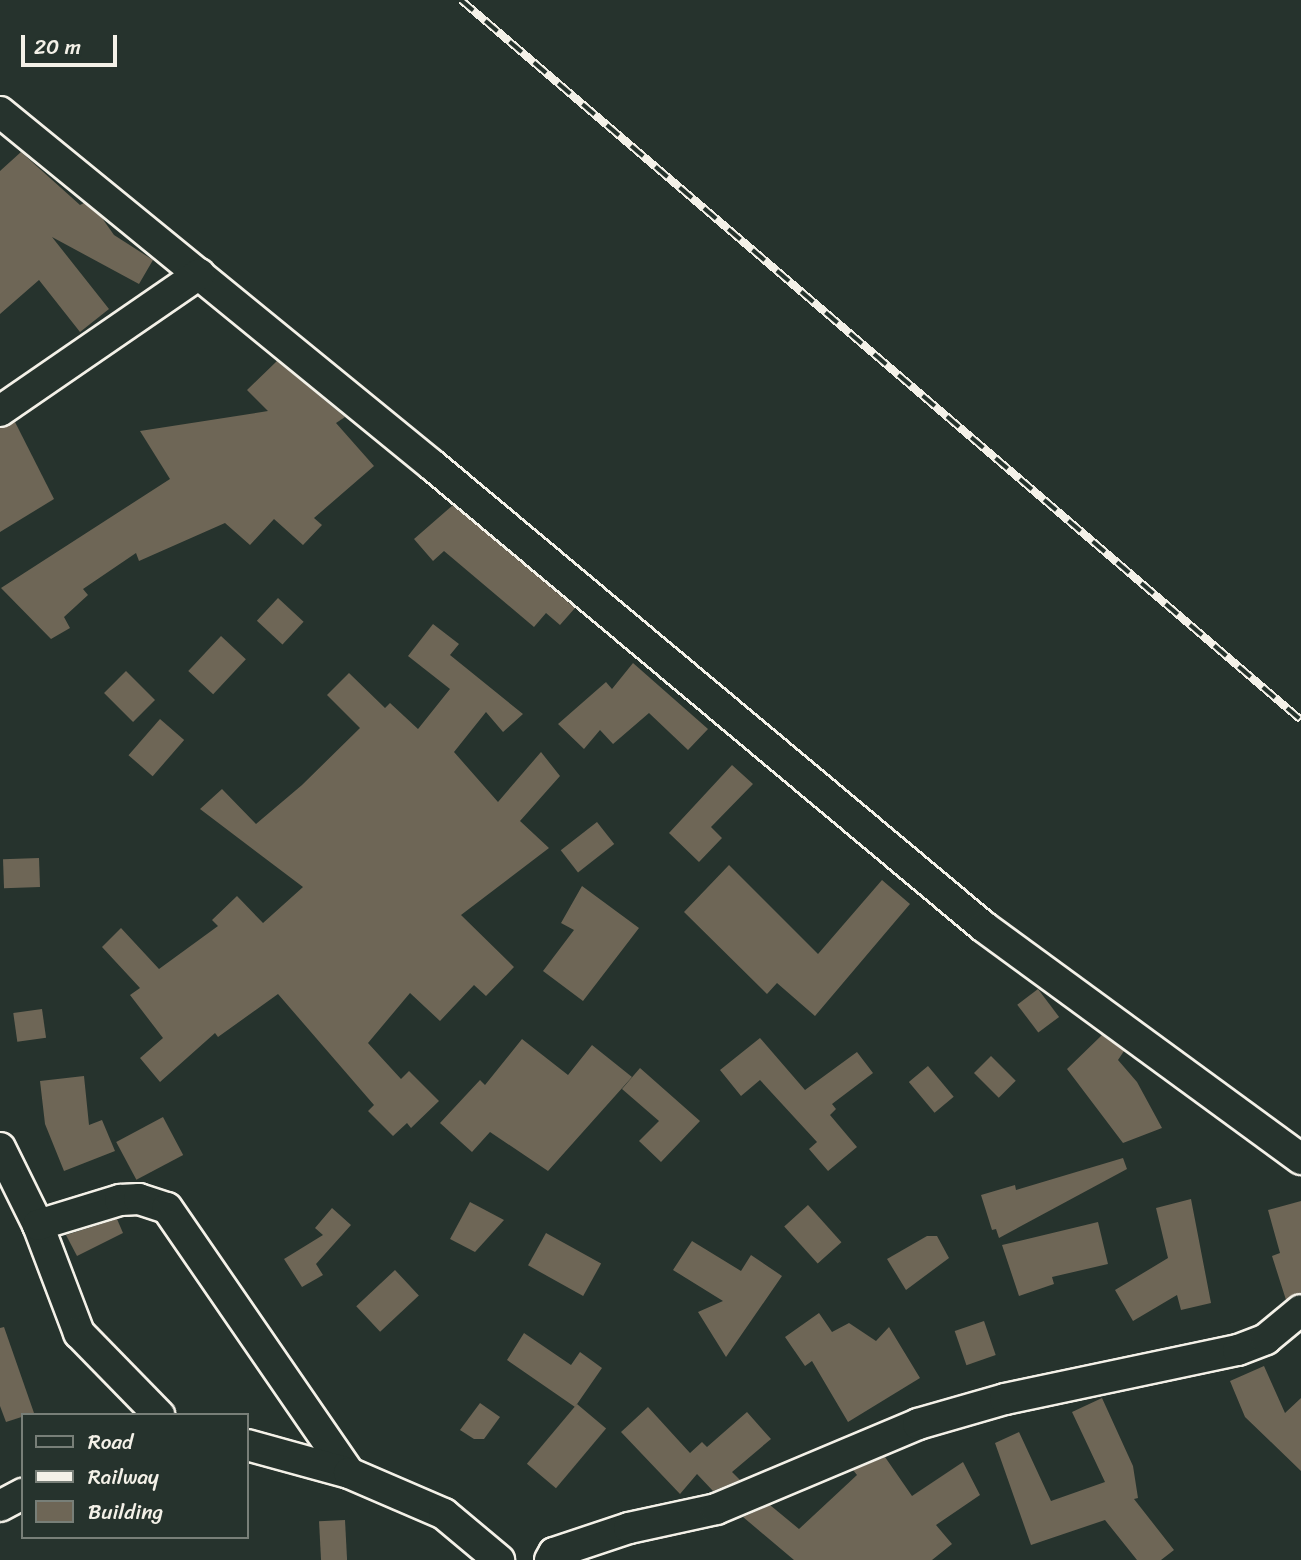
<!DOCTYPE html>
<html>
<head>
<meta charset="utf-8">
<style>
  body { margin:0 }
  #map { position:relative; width:1301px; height:1560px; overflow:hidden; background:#26332d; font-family:Sriracha,sans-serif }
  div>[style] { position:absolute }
  .building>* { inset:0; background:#6e6656; transform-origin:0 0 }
  .roads { filter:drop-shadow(2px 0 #f4f1e8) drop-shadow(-2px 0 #f4f1e8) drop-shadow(0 2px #f4f1e8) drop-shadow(0 -2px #f4f1e8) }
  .street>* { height:30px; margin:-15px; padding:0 15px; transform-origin:15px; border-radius:15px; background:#26332d }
  .rail>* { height:8px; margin-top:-4px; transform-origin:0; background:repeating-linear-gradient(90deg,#26332d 0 16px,#f4f1e8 0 32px); box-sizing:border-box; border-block:2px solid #f4f1e8 }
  span { translate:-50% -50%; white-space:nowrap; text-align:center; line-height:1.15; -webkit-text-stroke:5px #26332d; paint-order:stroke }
  .legend { position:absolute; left:21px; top:1413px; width:228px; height:126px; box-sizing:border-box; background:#26332d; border:2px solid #787f78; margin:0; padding:9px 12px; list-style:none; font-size:21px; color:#f4f1e8 }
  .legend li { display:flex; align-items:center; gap:14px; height:35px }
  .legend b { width:35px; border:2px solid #787f78 }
  .scale { position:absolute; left:21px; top:35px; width:96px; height:32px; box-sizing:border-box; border:4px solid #f4f1e8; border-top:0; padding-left:9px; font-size:21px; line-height:24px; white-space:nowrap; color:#f4f1e8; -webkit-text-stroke:5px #26332d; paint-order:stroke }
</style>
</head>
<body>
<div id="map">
  <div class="building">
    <div style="clip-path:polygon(21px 152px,80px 205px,84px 203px,102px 218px,114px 235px,153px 260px,139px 284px,52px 237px,109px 309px,80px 332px,39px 280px,0 314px,0 171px,15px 188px,0 171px)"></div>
    <div style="clip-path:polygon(277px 361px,345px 417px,336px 423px,374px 466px,314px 518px,322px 525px,303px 545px,274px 519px,250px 545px,225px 523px,139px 561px,136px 553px,83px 589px,88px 595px,64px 617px,70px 628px,51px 639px,1px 588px,170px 479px,140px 431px,268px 411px,247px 390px)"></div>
    <div style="clip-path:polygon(15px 422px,54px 499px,0 532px,0 428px)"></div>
    <div style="clip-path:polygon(453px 505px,575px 608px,560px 625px,546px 613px,534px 627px,444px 551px,433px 561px,414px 539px)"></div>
    <div style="left:278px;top:598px;width:35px;height:31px;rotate:43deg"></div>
    <div style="clip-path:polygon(433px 624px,459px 644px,450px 655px,523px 714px,503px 732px,486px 712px,454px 752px,498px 802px,541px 752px,560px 776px,520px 821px,549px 848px,461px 915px,514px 967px,486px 996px,474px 985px,440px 1021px,410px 993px,368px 1043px,401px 1079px,409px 1071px,439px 1101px,411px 1128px,407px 1123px,393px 1136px,368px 1111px,374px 1105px,278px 994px,218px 1037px,215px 1033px,160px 1082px,140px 1058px,163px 1038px,130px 995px,140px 988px,102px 947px,121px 928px,159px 969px,218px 926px,212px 920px,237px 896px,263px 923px,303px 887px,200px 809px,222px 789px,256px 824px,302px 785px,360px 728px,327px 695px,349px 673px,385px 708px,390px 703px,418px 729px,450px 689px,408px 656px)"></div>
    <div style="left:221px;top:636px;width:34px;height:48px;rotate:43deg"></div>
    <div style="clip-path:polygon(633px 663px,708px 729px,688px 750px,649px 713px,613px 744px,600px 730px,584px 749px,558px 724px,606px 682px,612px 689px)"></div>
    <div style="left:126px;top:671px;width:41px;height:31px;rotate:45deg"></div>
    <div style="left:160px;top:719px;width:32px;height:48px;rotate:41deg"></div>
    <div style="clip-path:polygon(732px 765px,753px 784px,711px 827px,722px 838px,699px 862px,669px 833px)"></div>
    <div style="left:597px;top:822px;width:28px;height:46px;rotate:52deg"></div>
    <div style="left:39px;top:858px;width:29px;height:36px;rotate:88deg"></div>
    <div style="clip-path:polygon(729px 865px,818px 954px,882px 880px,910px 904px,815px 1016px,777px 983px,767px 994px,684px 912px)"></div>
    <div style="clip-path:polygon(582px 886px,639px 928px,583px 1001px,543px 971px,574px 930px,561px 923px)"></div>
    <div style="left:1038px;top:989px;width:35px;height:26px;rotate:53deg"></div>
    <div style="left:42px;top:1009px;width:29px;height:29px;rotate:82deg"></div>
    <div style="clip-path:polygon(1102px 1035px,1124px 1051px,1118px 1060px,1137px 1082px,1162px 1128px,1123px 1143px,1067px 1069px)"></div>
    <div style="clip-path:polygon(760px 1038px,805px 1090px,857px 1052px,873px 1073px,832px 1104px,836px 1109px,830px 1115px,857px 1147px,828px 1171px,809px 1149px,817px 1142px,760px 1080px,741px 1096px,720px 1070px)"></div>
    <div style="clip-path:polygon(522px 1039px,568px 1075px,592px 1045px,632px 1077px,548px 1171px,490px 1132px,472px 1152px,440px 1123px,480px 1080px,485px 1085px)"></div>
    <div style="left:991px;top:1056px;width:35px;height:24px;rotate:45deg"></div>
    <div style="left:928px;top:1066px;width:40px;height:25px;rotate:50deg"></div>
    <div style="clip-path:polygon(640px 1068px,700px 1121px,661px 1162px,639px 1141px,659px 1121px,622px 1089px)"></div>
    <div style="clip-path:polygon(84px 1076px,89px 1125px,102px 1120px,115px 1151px,64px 1171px,45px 1124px,40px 1081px)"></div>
    <div style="left:163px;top:1117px;width:43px;height:53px;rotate:62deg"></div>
    <div style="clip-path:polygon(1123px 1158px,1127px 1169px,999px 1238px,996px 1229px,992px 1230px,981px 1195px,1015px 1185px,1016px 1190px)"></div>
    <div style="clip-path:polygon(1191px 1199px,1211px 1303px,1181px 1310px,1177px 1295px,1133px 1321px,1115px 1290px,1168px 1258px,1156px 1208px)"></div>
    <div style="clip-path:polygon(1301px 1201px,1301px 1293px,1286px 1300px,1272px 1256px,1280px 1253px,1268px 1210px)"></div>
    <div style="clip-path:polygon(470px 1202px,504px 1220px,475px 1252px,450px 1239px)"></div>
    <div style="left:808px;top:1205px;width:50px;height:32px;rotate:48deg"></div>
    <div style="clip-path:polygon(332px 1208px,351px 1225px,316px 1264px,323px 1275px,302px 1287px,284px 1259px,323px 1235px,315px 1228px)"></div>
    <div style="clip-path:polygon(117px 1219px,123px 1233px,77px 1256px,66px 1235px)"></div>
    <div style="clip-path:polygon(1098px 1222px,1108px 1264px,1052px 1277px,1054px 1284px,1019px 1296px,1002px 1245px)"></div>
    <div style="left:546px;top:1233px;width:63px;height:37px;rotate:29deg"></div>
    <div style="clip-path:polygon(927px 1236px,937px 1236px,949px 1258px,906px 1290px,887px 1259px)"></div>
    <div style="clip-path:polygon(692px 1241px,741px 1271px,751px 1255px,782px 1276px,726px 1357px,698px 1312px,723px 1301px,673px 1270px)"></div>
    <div style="left:395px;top:1270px;width:35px;height:53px;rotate:47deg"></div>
    <div style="clip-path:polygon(819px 1313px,832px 1332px,849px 1323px,876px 1341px,889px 1327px,920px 1378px,848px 1422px,812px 1361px,805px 1366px,785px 1337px)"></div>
    <div style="left:984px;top:1321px;width:36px;height:31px;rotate:71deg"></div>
    <div style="clip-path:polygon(4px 1327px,34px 1413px,6px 1422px,0 1406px,0 1328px)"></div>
    <div style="clip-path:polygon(524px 1333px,571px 1365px,580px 1352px,602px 1368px,575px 1407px,507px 1360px)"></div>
    <div style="clip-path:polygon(1264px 1366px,1285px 1413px,1301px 1398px,1301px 1471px,1245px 1417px,1230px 1381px)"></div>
    <div style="clip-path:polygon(1102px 1398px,1133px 1466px,1138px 1498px,1134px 1499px,1174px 1550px,1161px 1560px,1137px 1560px,1105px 1520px,1031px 1545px,995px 1443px,1019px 1432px,1051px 1501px,1105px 1482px,1072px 1412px)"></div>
    <div style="clip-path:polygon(480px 1403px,500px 1417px,484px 1439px,474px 1439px,460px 1430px)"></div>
    <div style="left:577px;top:1404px;width:38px;height:78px;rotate:40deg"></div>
    <div style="clip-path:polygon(648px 1407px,690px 1453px,702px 1442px,707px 1447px,747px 1412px,771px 1439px,732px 1472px,740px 1480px,713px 1491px,697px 1474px,680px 1494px,621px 1432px)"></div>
    <div style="clip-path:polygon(885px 1457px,912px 1496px,963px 1462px,980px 1495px,936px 1525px,952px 1544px,932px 1560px,794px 1560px,743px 1517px,770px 1505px,799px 1529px,857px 1475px,853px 1470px)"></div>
    <div style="left:345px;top:1520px;width:40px;height:26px;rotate:87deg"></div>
  </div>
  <div class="roads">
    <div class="street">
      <div style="left:0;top:112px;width:558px;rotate:39.25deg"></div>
      <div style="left:432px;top:465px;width:720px;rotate:39.93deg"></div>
      <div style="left:984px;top:927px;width:393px;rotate:36.2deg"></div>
      <div style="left:0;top:411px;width:242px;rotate:-34.5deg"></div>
      <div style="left:0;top:1148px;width:86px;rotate:63.7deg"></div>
      <div style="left:38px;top:1225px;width:116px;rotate:69.2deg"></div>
      <div style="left:79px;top:1333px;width:115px;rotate:45.7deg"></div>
      <div style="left:38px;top:1225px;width:86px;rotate:-17deg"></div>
      <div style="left:120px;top:1200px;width:19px;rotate:-3deg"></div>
      <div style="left:139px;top:1199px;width:29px;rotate:18deg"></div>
      <div style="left:167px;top:1208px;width:321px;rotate:55.5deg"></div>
      <div style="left:247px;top:1445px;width:106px;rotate:15.4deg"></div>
      <div style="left:349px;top:1473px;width:103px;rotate:23.3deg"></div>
      <div style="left:444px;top:1514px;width:72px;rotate:39.9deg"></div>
      <div style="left:0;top:1506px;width:26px;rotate:-28deg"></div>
      <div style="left:550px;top:1560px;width:8px;rotate:-60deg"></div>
      <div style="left:554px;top:1553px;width:79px;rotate:-18.4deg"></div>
      <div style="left:629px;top:1528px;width:89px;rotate:-12.3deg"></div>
      <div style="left:716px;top:1509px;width:219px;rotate:-22.8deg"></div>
      <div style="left:918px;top:1424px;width:91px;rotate:-16deg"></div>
      <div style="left:1005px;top:1399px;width:238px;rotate:-11.9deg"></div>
      <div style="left:1238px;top:1350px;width:30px;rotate:-21deg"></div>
      <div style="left:1266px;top:1339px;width:45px;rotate:-39.6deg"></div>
    </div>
  </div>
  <div class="rail">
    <div style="left:461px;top:0;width:1106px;rotate:40.6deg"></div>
  </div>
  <ul class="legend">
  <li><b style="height:9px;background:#26332d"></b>Road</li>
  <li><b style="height:9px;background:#f4f1e8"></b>Railway</li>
  <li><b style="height:19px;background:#6e6656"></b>Building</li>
  </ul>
  <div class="scale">20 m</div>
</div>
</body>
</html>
